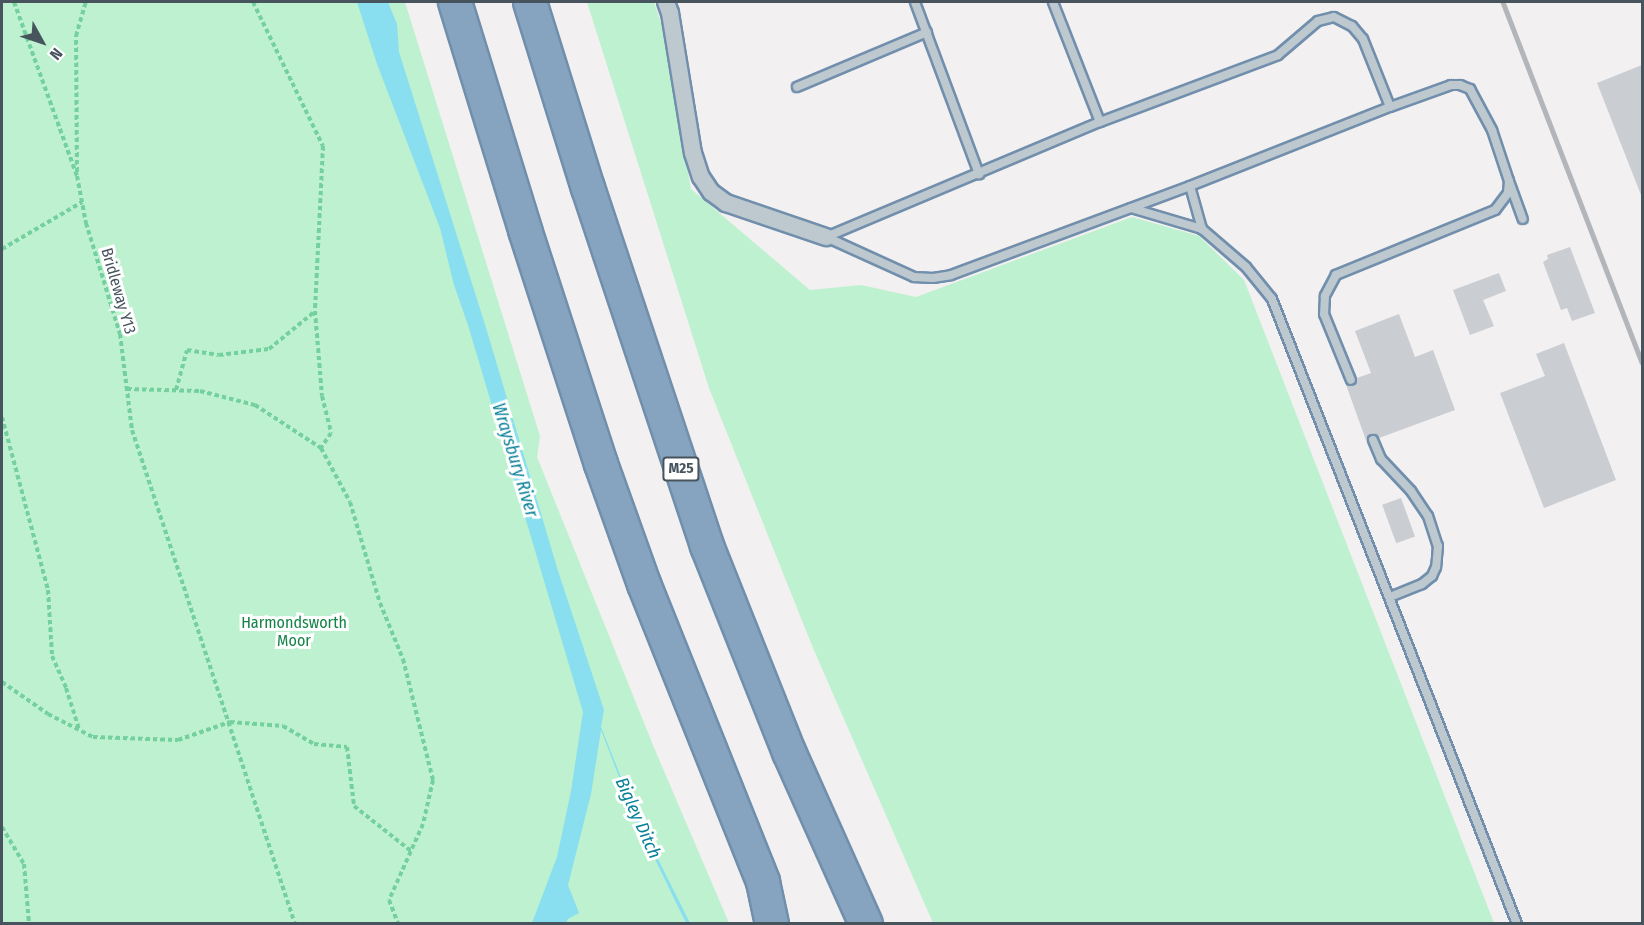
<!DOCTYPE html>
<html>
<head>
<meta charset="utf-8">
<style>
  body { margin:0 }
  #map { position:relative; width:1644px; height:925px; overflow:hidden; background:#f2f0f0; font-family:"Fira Sans Condensed",sans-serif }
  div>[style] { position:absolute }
  .green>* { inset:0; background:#bdf1cf }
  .water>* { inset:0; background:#89deef }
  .building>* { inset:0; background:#cacdd2; transform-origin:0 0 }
  .path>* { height:4px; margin-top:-2px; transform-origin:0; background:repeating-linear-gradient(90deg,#74d09f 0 4.5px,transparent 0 7.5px) }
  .roads { filter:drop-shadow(2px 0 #718fac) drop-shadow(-2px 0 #718fac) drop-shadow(0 2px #718fac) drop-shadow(0 -2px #718fac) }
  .lane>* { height:8px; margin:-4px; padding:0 4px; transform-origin:4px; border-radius:4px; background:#bdc8cf }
  .street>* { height:16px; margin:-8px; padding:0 8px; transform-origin:8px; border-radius:8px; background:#bdc8cf }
  .highway>* { height:32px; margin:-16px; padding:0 16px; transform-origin:16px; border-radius:16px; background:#86a4c0 }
  .rail>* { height:4.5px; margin:-2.25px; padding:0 2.25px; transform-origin:2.25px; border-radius:2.25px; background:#b2b5ba }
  span { translate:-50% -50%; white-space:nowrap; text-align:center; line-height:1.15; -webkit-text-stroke:6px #fff; paint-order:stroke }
  .shield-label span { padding:2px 4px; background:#fff; border:2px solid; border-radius:4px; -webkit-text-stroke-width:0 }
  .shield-label { font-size:15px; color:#47545e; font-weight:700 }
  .street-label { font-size:16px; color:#47545e }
  .park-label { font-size:16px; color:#148347 }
  .water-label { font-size:18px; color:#088099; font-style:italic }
  .frame { position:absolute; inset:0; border:3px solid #47545e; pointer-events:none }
  .north { position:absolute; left:12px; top:12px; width:60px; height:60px; -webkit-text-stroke:4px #fff; paint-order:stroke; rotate:130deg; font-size:16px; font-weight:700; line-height:24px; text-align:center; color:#47545e }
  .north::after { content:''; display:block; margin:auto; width:21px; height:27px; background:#47545e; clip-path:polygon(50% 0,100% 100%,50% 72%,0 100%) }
</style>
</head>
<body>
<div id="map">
  <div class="green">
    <div style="clip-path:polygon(2px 2px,405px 2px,540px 436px,537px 457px,655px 750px,729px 923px,2px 924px)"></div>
    <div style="clip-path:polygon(587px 2px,654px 2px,662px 26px,691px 189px,810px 290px,861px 285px,916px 297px,1132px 217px,1199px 236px,1244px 280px,1494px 923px,933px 923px,813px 648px,709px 388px)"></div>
  </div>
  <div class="water">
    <div style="clip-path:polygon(357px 2px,388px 2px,397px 24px,399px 52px,487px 331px,558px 571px,604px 710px,601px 727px,636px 815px,690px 923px,686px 923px,634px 816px,601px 730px,591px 794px,568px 885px,579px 913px,568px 919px,566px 923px,532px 923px,557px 857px,571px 791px,583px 712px,468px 325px,454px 285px,440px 228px,377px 64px)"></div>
  </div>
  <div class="building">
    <div style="clip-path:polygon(1642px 65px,1642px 195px,1641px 195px,1597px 83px)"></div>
    <div style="clip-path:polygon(1570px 247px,1595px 313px,1572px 321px,1567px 308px,1561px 310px,1543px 262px,1548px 259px,1547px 255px)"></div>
    <div style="clip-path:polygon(1499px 273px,1506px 291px,1483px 300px,1494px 326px,1470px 335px,1453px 290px)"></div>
    <div style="clip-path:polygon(1399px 314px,1415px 357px,1433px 350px,1455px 410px,1379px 438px,1371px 434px,1367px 443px,1345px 382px,1353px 386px,1357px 378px,1371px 373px,1355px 331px)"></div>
    <div style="clip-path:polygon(1564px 343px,1616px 480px,1544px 508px,1500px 393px,1545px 376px,1536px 354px)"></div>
    <div style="left:1401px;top:498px;width:41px;height:20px;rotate:70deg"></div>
  </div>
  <div class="path">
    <div style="left:14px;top:2px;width:185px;rotate:70.1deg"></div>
    <div style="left:77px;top:176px;width:48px;rotate:79.2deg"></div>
    <div style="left:86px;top:223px;width:116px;rotate:73deg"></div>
    <div style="left:120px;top:334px;width:97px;rotate:82.9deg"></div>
    <div style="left:132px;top:430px;width:520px;rotate:71.74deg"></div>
    <div style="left:253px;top:2px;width:160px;rotate:64.1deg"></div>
    <div style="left:323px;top:146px;width:165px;rotate:92.8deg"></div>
    <div style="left:315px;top:311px;width:85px;rotate:85.3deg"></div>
    <div style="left:322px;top:396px;width:38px;rotate:76deg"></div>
    <div style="left:331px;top:433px;width:18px;rotate:124deg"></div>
    <div style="left:77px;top:172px;width:136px;rotate:-90.4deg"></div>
    <div style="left:76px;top:36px;width:35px;rotate:-74deg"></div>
    <div style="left:2px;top:249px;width:93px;rotate:-30.4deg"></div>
    <div style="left:127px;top:389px;width:73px;rotate:1.6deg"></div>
    <div style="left:200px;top:391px;width:57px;rotate:14.3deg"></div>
    <div style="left:255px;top:405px;width:79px;rotate:33.1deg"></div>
    <div style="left:321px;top:448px;width:61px;rotate:61.8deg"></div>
    <div style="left:350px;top:502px;width:105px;rotate:73.5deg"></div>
    <div style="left:380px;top:603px;width:61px;rotate:67.7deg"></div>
    <div style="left:403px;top:659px;width:125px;rotate:76.1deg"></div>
    <div style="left:433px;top:780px;width:45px;rotate:102.8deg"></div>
    <div style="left:423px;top:824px;width:83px;rotate:114.1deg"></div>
    <div style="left:389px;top:900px;width:26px;rotate:69deg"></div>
    <div style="left:176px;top:390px;width:41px;rotate:-74.6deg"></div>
    <div style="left:187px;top:350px;width:32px;rotate:9deg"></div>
    <div style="left:219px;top:355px;width:50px;rotate:-6.8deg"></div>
    <div style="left:269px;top:349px;width:58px;rotate:-39.4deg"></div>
    <div style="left:2px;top:417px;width:179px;rotate:75.1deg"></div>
    <div style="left:48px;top:590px;width:66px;rotate:86.5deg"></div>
    <div style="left:52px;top:656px;width:35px;rotate:66deg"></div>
    <div style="left:66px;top:688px;width:43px;rotate:72.4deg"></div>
    <div style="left:2px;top:682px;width:56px;rotate:34.8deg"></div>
    <div style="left:48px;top:714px;width:51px;rotate:27.1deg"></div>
    <div style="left:93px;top:737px;width:85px;rotate:2deg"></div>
    <div style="left:178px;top:740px;width:55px;rotate:-19.1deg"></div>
    <div style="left:230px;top:722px;width:53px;rotate:4.3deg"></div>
    <div style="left:283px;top:726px;width:36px;rotate:30deg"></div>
    <div style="left:314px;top:744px;width:33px;rotate:5deg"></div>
    <div style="left:347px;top:747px;width:59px;rotate:83.2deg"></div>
    <div style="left:354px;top:806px;width:73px;rotate:38.3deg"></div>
    <div style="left:2px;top:827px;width:43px;rotate:59.3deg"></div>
    <div style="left:24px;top:864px;width:60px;rotate:85.2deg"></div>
  </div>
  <div class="roads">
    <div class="lane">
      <div style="left:915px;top:2px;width:184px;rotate:69.6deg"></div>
      <div style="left:797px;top:87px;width:141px;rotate:-22.9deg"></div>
      <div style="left:1100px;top:122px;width:190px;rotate:-20.6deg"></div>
      <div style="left:1278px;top:55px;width:52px;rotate:-40.4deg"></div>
      <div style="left:1318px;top:21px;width:16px;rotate:-14deg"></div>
      <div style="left:1334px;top:17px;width:20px;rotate:27deg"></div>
      <div style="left:1352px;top:26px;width:17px;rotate:50deg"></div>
      <div style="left:1363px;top:39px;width:73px;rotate:68.3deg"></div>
      <div style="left:1510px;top:184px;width:37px;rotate:70deg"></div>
      <div style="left:1190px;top:186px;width:45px;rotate:74.4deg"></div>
      <div style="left:1131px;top:208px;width:74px;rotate:16.5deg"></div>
      <div style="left:1202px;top:229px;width:58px;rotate:40.8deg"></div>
      <div style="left:1246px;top:267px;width:41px;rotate:50.9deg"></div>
      <div style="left:1272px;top:299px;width:671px;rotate:68.59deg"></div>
      <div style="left:826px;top:237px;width:97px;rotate:24.4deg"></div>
      <div style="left:914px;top:277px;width:19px;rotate:3deg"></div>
      <div style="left:933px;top:278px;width:18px;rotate:-9deg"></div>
      <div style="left:951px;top:275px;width:255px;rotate:-20.4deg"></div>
      <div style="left:1190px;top:186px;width:215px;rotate:-21.6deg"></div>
      <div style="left:1390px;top:107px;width:65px;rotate:-19.8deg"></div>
      <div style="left:1451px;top:85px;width:9px"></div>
      <div style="left:1460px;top:85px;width:11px;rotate:22deg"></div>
      <div style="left:1470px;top:89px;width:47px;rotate:61.8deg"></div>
      <div style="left:1492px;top:130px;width:54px;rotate:71.6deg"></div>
      <div style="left:1509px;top:181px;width:12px;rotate:95deg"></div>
      <div style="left:1508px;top:193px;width:21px;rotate:127deg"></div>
      <div style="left:1495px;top:210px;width:172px;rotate:157.8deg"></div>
      <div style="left:1336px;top:275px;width:24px;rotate:118deg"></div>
      <div style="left:1325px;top:296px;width:18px;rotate:93deg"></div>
      <div style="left:1324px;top:314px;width:71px;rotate:67.8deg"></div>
      <div style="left:826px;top:237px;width:297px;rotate:-22.8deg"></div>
      <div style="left:1100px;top:122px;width:129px;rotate:-111.4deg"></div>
      <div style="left:1373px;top:440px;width:21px;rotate:67deg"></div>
      <div style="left:1381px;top:459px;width:44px;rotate:46.8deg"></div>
      <div style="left:1411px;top:491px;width:30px;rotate:56deg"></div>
      <div style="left:1428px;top:516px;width:32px;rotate:72deg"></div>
      <div style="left:1438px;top:546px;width:21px;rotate:95deg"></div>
      <div style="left:1436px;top:567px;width:10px;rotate:114deg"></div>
      <div style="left:1432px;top:576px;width:13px;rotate:141deg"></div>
      <div style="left:1422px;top:584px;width:35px;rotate:158deg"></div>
    </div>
    <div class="street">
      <div style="left:666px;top:2px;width:12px;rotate:70deg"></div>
      <div style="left:670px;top:13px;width:142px;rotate:80.7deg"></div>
      <div style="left:693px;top:153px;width:25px;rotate:72deg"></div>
      <div style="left:701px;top:177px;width:18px;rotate:56deg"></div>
      <div style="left:711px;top:192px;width:19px;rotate:36deg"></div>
      <div style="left:726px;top:203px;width:106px;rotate:18.8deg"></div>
    </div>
    <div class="highway">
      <div style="left:455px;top:2px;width:239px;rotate:72.9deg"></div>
      <div style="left:525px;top:230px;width:246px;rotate:72deg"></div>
      <div style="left:601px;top:464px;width:127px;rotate:70.3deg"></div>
      <div style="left:644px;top:584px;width:321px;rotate:68.2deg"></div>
      <div style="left:763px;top:882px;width:43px;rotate:77.9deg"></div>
      <div style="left:530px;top:2px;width:195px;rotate:72.7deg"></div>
      <div style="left:588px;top:188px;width:377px;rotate:71.6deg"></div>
      <div style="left:707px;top:546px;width:222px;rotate:68.3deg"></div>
      <div style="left:789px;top:752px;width:188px;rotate:65.9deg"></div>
    </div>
  </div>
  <div class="rail">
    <div style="left:1503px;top:2px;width:386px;rotate:68.9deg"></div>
  </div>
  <div class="shield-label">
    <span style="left:681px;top:469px">M25</span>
  </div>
  <div class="street-label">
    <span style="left:118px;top:291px;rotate:74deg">Bridleway Y13</span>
  </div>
  <div class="park-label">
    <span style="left:294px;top:632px">Harmondsworth<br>Moor</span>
  </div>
  <div class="water-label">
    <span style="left:515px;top:460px;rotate:73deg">Wraysbury River</span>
    <span style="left:638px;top:818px;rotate:66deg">Bigley Ditch</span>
  </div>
  <div class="frame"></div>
  <div class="north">N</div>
</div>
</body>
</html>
